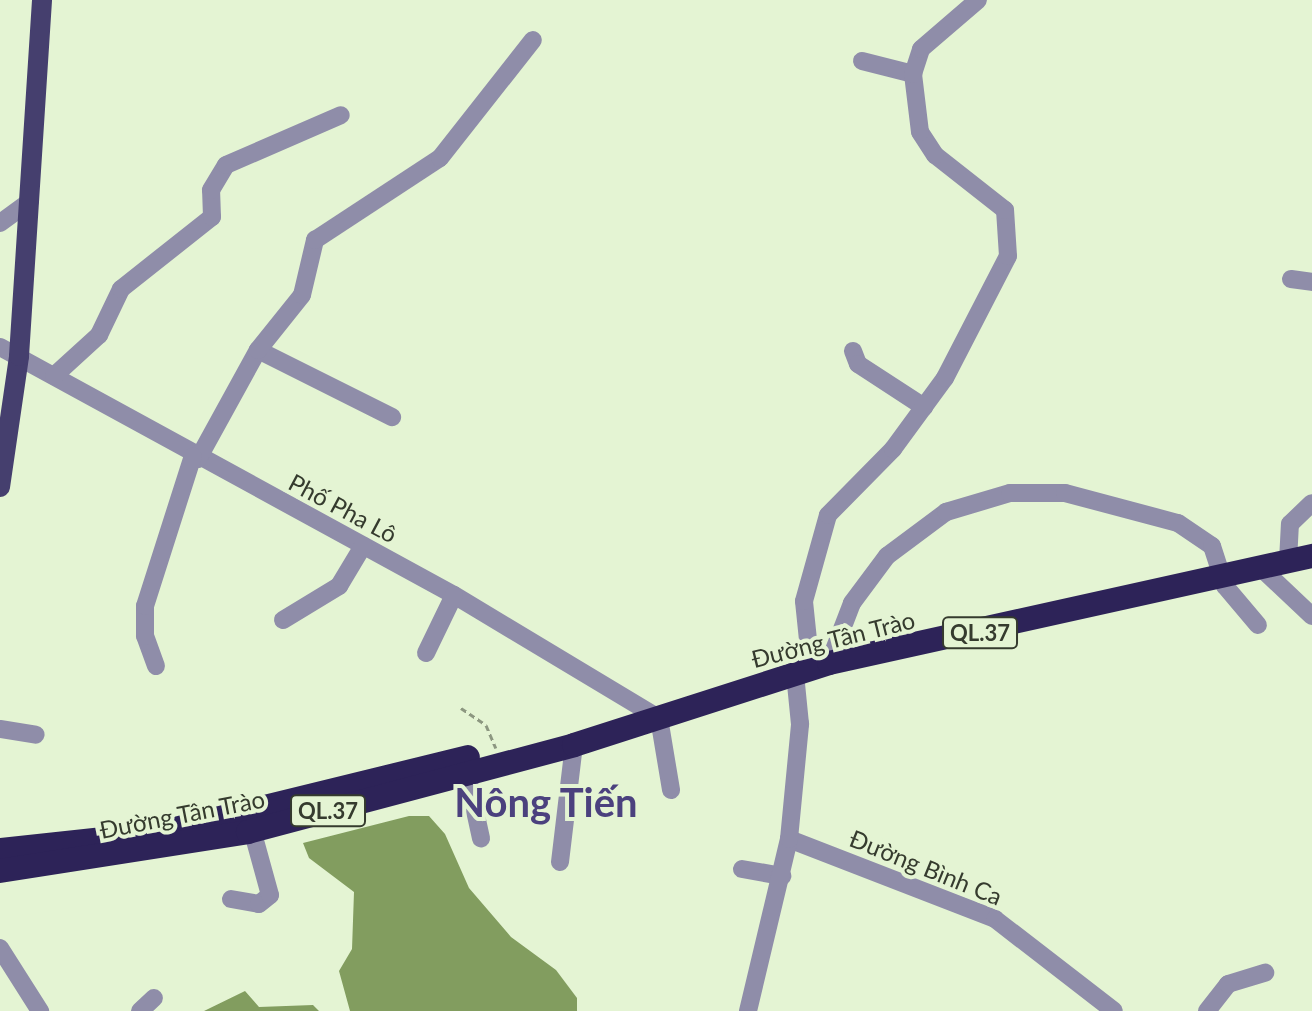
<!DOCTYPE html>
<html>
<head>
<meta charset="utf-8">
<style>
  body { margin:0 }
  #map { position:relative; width:1312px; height:1011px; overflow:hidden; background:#e4f4d3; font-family:Lato,sans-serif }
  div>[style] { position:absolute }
  .water>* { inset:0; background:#829d5f }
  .path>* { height:3px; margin-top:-1.5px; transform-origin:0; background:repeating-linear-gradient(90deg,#8c9780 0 6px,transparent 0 10px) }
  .minor>* { height:18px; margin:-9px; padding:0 9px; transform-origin:9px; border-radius:9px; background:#8f8da9 }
  .major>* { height:20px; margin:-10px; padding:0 10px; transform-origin:10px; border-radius:10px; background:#453f6e }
  .highway>* { height:24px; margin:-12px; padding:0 12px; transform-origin:12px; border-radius:12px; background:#2d2358 }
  span { translate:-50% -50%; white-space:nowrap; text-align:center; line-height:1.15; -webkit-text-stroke:8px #e4f4d3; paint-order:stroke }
  .shield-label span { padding:2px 6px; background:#e4f4d3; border:2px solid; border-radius:6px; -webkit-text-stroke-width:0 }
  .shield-label { font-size:22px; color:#353b2e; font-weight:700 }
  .street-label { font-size:24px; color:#353b2e }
  .town-label { font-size:40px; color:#4b417e; font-weight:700 }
</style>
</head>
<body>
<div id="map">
  <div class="water">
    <div style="clip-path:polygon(409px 816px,429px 816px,445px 834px,469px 888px,511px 937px,556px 970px,577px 998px,577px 1011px,350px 1011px,339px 971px,352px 949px,354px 892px,309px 858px,303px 843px)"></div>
    <div style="clip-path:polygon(245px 991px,259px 1007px,313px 1005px,319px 1011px,204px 1011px)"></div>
  </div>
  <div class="path">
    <div style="left:461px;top:708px;width:30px;rotate:34deg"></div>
    <div style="left:486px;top:725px;width:25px;rotate:67deg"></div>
  </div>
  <div class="minor">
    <div style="left:862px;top:61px;width:53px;rotate:14.3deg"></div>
    <div style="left:0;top:223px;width:37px;rotate:-36deg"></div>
    <div style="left:1291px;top:279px;width:21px;rotate:8deg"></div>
    <div style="left:0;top:347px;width:517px;rotate:28.65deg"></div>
    <div style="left:454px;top:595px;width:239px;rotate:31deg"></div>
    <div style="left:659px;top:718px;width:73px;rotate:80.5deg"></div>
    <div style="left:258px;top:350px;width:150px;rotate:26.6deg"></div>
    <div style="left:853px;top:351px;width:14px;rotate:69deg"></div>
    <div style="left:858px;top:364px;width:79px;rotate:33.1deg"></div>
    <div style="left:54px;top:376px;width:61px;rotate:-42.3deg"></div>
    <div style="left:99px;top:335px;width:51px;rotate:-64.4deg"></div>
    <div style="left:121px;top:289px;width:116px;rotate:-38.4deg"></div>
    <div style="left:212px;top:217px;width:27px;rotate:-92deg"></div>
    <div style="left:211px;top:190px;width:29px;rotate:-59deg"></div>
    <div style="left:226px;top:165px;width:125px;rotate:-23.5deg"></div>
    <div style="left:198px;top:459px;width:124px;rotate:-61.2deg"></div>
    <div style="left:258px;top:350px;width:70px;rotate:-51.3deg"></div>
    <div style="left:302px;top:295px;width:57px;rotate:-76.7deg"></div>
    <div style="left:315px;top:240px;width:149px;rotate:-33.3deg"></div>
    <div style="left:440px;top:158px;width:150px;rotate:-51.8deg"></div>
    <div style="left:1288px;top:561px;width:37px;rotate:-87deg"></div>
    <div style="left:1290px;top:524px;width:30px;rotate:-44deg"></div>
    <div style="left:1261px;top:568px;width:70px;rotate:43.3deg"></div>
    <div style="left:283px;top:620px;width:66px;rotate:-31.3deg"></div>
    <div style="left:339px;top:586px;width:47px;rotate:-59deg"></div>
    <div style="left:426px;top:653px;width:64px;rotate:-64.2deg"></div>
    <div style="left:829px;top:663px;width:64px;rotate:-69deg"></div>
    <div style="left:852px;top:603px;width:59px;rotate:-53.3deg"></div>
    <div style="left:887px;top:556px;width:74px;rotate:-36.7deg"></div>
    <div style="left:946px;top:512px;width:67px;rotate:-16.5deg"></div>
    <div style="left:1010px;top:493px;width:55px"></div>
    <div style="left:1065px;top:493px;width:117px;rotate:14.9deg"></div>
    <div style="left:1178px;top:523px;width:41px;rotate:34.1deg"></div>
    <div style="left:1212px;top:546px;width:42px;rotate:72deg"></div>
    <div style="left:1225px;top:586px;width:51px;rotate:49.8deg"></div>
    <div style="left:156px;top:666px;width:32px;rotate:-110deg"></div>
    <div style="left:145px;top:636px;width:30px;rotate:-90deg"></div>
    <div style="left:145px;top:606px;width:157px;rotate:-72.3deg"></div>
    <div style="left:811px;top:669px;width:68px;rotate:-95.9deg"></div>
    <div style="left:804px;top:601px;width:89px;rotate:-74.4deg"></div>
    <div style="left:828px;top:515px;width:93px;rotate:-45.4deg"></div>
    <div style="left:893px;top:449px;width:88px;rotate:-53.8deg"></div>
    <div style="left:945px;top:378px;width:137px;rotate:-62.7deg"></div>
    <div style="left:1008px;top:256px;width:46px;rotate:-93.7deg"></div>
    <div style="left:1005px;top:210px;width:89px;rotate:-141.8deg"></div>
    <div style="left:935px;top:155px;width:27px;rotate:-123deg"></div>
    <div style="left:920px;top:132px;width:58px;rotate:-96.9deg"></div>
    <div style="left:913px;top:74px;width:26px;rotate:-72deg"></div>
    <div style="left:921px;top:49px;width:75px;rotate:-40.7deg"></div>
    <div style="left:0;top:729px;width:36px;rotate:9deg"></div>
    <div style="left:467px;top:774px;width:66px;rotate:77.7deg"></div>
    <div style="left:789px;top:839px;width:221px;rotate:21.2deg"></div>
    <div style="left:995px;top:919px;width:150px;rotate:37.7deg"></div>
    <div style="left:560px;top:862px;width:118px;rotate:-83.2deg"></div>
    <div style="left:742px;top:869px;width:41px;rotate:9.9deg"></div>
    <div style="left:231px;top:899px;width:28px;rotate:10deg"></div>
    <div style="left:259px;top:904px;width:14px;rotate:-39deg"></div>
    <div style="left:270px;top:895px;width:79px;rotate:-105.4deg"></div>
    <div style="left:0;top:948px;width:75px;rotate:57.6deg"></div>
    <div style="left:140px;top:1011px;width:19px;rotate:-43deg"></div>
    <div style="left:748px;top:1011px;width:177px;rotate:-76.6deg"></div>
    <div style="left:789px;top:839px;width:116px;rotate:-84.5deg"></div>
    <div style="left:800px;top:724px;width:50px;rotate:-95.7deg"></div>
    <div style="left:1207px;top:1011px;width:34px;rotate:-52deg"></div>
    <div style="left:1228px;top:984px;width:39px;rotate:-17deg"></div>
  </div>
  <div class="major">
    <div style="left:0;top:487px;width:132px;rotate:-81.7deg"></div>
    <div style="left:19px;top:356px;width:357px;rotate:-86.3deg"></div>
  </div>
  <div class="highway">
    <div style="left:0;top:850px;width:160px;rotate:-6.1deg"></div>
    <div style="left:159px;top:833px;width:318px;rotate:-13.8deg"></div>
    <div style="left:0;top:871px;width:251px;rotate:-8.9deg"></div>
    <div style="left:248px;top:832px;width:337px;rotate:-14.9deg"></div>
    <div style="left:574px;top:745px;width:268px;rotate:-17.8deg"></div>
    <div style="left:829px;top:663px;width:495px;rotate:-12.5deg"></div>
  </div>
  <div class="shield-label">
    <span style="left:980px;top:633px">QL.37</span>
    <span style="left:328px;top:811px">QL.37</span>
  </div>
  <div class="street-label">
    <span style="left:343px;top:508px;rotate:28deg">Phố Pha Lô</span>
    <span style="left:833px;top:639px;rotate:-14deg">Đường Tân Trào</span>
    <span style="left:182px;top:814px;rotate:-11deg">Đường Tân Trào</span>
    <span style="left:926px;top:867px;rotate:22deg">Đường Bình Ca</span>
  </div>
  <div class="town-label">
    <span style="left:546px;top:802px">Nông Tiến</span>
  </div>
</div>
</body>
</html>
